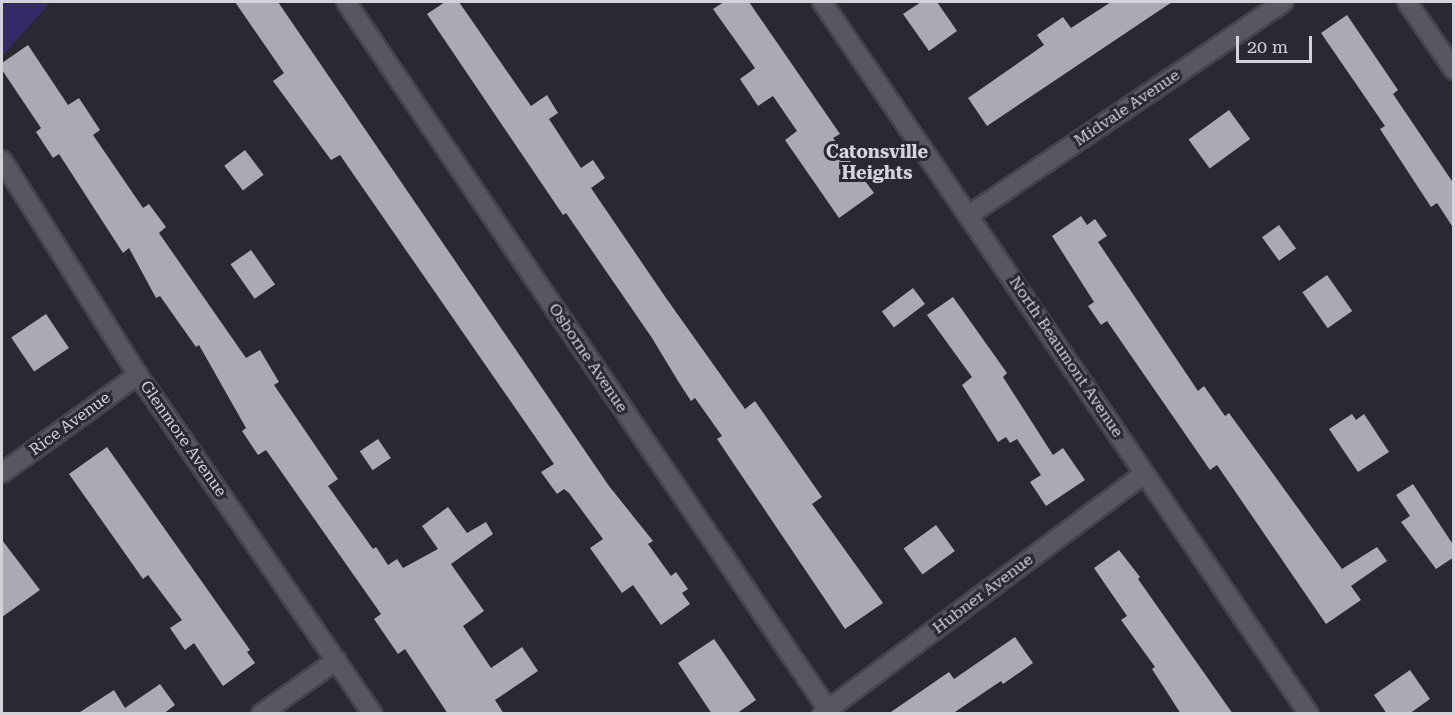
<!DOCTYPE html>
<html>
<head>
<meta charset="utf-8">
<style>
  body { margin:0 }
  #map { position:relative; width:1455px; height:715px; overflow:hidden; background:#292931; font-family:"Roboto Serif",serif }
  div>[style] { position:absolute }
  .green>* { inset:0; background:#332b67 }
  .building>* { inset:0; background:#aaaab3; transform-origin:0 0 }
  .roads { filter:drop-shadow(2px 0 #44444a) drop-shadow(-2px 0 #44444a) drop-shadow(0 2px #44444a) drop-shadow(0 -2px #44444a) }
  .minor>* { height:18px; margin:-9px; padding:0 9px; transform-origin:9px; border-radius:9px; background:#575760 }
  span { translate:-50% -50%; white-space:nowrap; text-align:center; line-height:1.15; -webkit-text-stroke:6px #292931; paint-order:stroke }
  .street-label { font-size:16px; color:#d2d3d8 }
  .neighbourhood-label { font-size:18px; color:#d4d4df; font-weight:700 }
  .frame { position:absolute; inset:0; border:3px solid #d2d3d8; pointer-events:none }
  .scale { position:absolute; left:1236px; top:36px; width:76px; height:27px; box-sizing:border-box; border:3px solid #d2d3d8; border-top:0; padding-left:8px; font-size:18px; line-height:21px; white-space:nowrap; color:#d2d3d8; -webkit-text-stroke:4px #292931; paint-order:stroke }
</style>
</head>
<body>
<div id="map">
  <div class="green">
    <div style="clip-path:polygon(2px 2px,51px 2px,2px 56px)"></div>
  </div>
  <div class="building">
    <div style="clip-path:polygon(235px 2px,278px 2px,609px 486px,653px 541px,648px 544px,671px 576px,676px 572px,688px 589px,682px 593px,690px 604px,661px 625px,633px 585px,622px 593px,590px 548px,603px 539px,569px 493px,564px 489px,557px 494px,541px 472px,554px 464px,340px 155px,331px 160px,273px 81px,284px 73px)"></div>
    <div style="clip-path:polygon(445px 2px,459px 2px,531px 106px,547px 95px,558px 113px,549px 119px,581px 168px,593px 160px,605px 178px,591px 188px,666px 298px,745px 409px,755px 401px,822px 497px,812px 504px,883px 603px,845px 629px,717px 439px,722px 436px,695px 398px,691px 401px,678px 381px,652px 338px,566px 213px,563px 215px,427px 14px)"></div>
    <div style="clip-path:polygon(724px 2px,749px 2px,840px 134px,833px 138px,874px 193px,839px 218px,785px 140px,797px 131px,773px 96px,758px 106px,740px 79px,755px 68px,713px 9px)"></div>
    <div style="clip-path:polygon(921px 2px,937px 2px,957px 31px,929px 51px,903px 14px)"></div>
    <div style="clip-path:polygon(1111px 2px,1172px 2px,987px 126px,968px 98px,1044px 45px,1037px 35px,1063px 17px,1071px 28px)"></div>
    <div style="clip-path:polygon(1347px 15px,1398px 90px,1393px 94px,1454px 184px,1454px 229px,1437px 203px,1431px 207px,1380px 129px,1385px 126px,1321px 33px)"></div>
    <div style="clip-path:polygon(28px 45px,68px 105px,79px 98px,100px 130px,93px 135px,143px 208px,149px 204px,166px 227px,159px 233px,246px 358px,260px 350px,279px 382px,274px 385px,338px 479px,328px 486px,373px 549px,376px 547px,388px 565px,397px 559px,403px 568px,438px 549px,422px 526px,448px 507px,467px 533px,486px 522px,493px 534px,451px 564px,484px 611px,463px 626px,491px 668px,522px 647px,538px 671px,495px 700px,504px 714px,448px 714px,405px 649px,398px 654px,374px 619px,381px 614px,334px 547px,266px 450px,258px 455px,242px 431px,246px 428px,199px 345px,196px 347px,160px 296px,156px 298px,129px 248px,123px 253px,59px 154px,53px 158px,36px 132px,41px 128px,2px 70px,2px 63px)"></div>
    <div style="left:1229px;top:110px;width:36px;height:50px;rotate:54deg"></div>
    <div style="left:245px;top:150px;width:31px;height:26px;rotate:53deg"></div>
    <div style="clip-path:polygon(1081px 216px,1087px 225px,1095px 219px,1107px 236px,1098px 242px,1198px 391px,1204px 386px,1225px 416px,1229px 413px,1342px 569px,1377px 547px,1387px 561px,1351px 586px,1361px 600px,1326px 624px,1217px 465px,1210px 470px,1107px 321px,1101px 325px,1088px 306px,1094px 302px,1052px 236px)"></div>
    <div style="left:1279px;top:225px;width:29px;height:21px;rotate:54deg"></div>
    <div style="left:251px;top:250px;width:42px;height:25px;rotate:55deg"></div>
    <div style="left:1327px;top:275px;width:44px;height:30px;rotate:55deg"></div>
    <div style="left:913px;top:288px;width:20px;height:39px;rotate:53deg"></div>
    <div style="clip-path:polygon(953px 297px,1007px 373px,1003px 377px,1053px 455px,1063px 448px,1085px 480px,1046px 506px,1030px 482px,1041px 475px,1017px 439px,1010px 443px,1006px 437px,998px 442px,962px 385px,972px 377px,927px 315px)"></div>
    <div style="left:46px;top:314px;width:41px;height:42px;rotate:56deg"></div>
    <div style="clip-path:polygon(1352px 414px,1356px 420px,1364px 414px,1389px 452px,1358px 472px,1329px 429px)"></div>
    <div style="left:378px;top:439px;width:23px;height:22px;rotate:56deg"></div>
    <div style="clip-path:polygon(107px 447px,250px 650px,247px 652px,255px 663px,223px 686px,194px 643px,185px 650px,170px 628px,182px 620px,148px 575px,143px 579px,69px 474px)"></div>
    <div style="clip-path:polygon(1413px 484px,1454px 546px,1454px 557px,1436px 569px,1401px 522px,1410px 516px,1396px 495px)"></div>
    <div style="left:936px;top:525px;width:32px;height:40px;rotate:54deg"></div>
    <div style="clip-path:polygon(2px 540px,40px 590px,2px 617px)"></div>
    <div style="clip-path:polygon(1119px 550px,1140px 577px,1138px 579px,1233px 714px,1181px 714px,1152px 669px,1155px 667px,1121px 620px,1127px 616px,1094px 568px)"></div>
    <div style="clip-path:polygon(1015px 637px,1033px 663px,1003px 684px,1001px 681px,952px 714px,888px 714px,949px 672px,954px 679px)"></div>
    <div style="clip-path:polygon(714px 639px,756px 700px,736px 714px,712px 714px,678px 663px)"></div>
    <div style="clip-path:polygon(1410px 670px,1430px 699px,1409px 714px,1387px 714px,1374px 695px)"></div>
    <div style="clip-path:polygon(160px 684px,175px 705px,163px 714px,77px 714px,114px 690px,125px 708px)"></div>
  </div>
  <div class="roads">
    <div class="minor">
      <div style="left:346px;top:2px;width:861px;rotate:55.74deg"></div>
      <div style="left:822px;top:2px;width:863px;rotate:55.63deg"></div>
      <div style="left:1407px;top:2px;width:83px;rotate:55.3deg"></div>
      <div style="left:2px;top:160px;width:254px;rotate:57.7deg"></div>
      <div style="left:138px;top:375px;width:412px;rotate:55.3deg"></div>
      <div style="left:969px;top:215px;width:380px;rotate:-34.1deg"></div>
      <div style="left:2px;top:473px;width:168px;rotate:-35.8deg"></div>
      <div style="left:261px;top:714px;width:93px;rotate:-35.4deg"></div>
      <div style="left:822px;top:714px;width:402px;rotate:-36.7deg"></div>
    </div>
  </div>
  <div class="street-label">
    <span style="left:1127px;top:108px;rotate:-34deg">Midvale Avenue</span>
    <span style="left:1066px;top:357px;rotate:56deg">North Beaumont Avenue</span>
    <span style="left:588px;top:358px;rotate:56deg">Osborne Avenue</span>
    <span style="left:70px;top:424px;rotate:-36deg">Rice Avenue</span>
    <span style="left:183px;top:439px;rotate:55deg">Glenmore Avenue</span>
    <span style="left:983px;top:594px;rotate:-37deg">Hubner Avenue</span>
  </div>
  <div class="neighbourhood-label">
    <span style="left:877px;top:163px">Catonsville<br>Heights</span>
  </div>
  <div class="frame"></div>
  <div class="scale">20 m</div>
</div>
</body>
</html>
